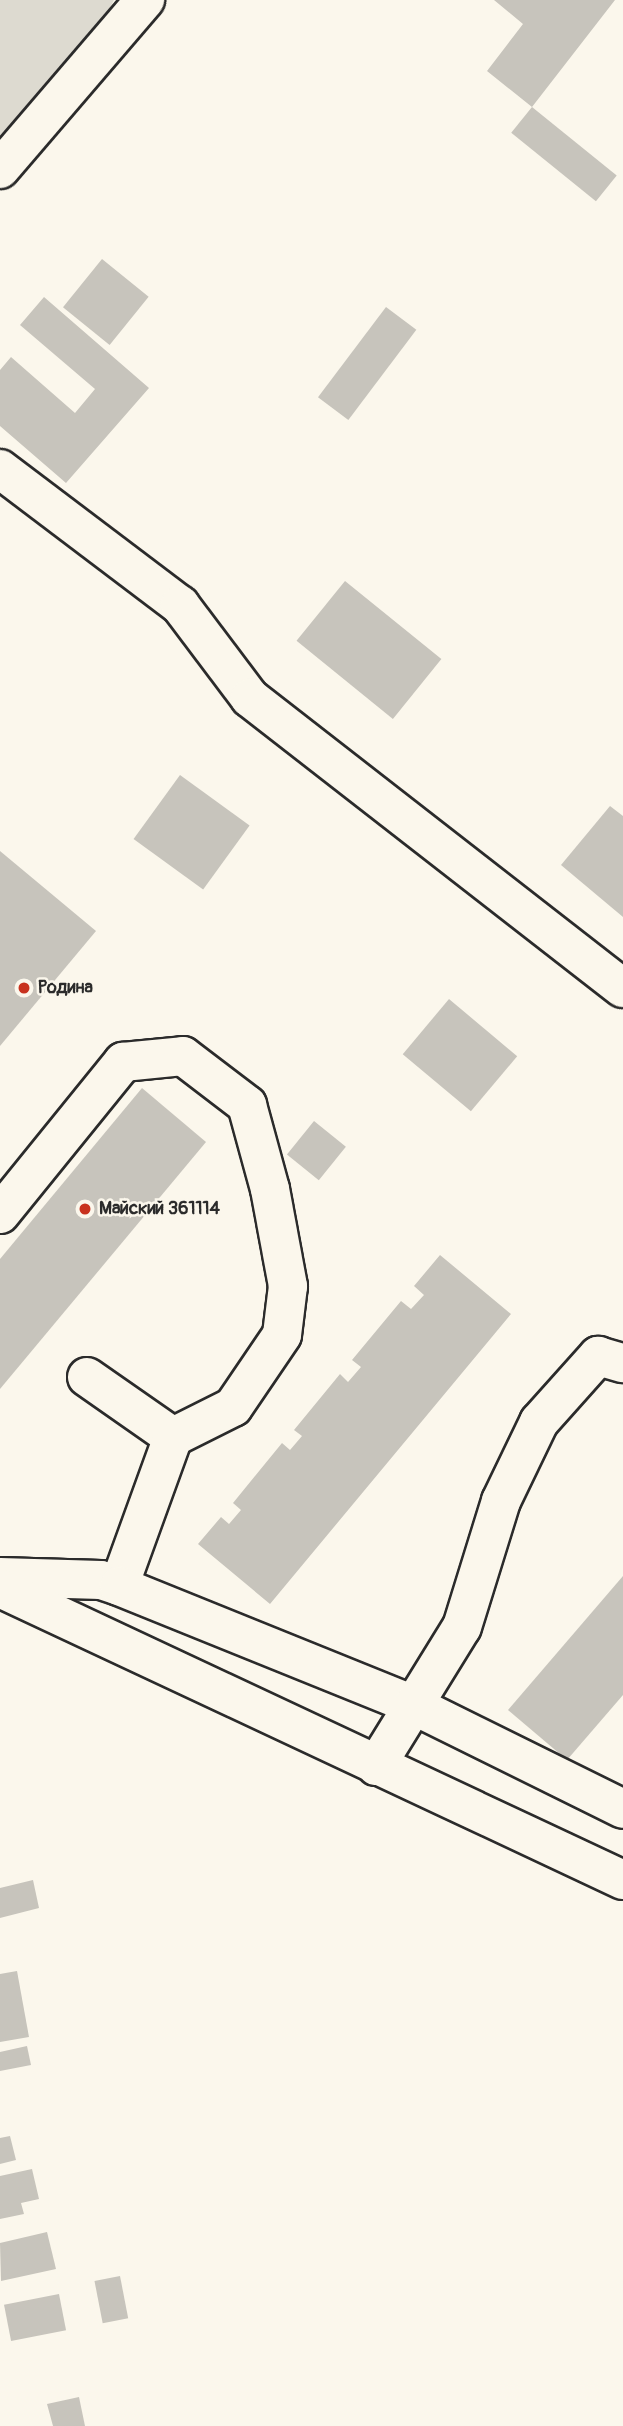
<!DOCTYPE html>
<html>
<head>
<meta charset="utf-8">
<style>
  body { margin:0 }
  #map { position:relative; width:623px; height:2426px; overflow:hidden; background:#fbf7ec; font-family:Pangolin,sans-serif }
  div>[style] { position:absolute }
  .green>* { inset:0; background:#dddad0 }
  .building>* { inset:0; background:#c7c4bc; transform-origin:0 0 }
  .roads { filter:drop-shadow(2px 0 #2b2b2b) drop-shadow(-2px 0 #2b2b2b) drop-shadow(0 2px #2b2b2b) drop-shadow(0 -2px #2b2b2b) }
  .minor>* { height:38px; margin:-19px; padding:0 19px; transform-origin:19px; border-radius:19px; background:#fbf7ec }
  .dots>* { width:19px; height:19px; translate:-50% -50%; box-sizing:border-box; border:4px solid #fbf7ec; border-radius:50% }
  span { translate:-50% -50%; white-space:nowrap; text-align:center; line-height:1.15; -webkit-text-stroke:5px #fbf7ec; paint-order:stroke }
  .poi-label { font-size:18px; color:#2b2b2b; font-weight:700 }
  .left { translate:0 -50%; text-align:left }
</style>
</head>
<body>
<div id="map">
  <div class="green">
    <div style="clip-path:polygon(0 0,114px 0,67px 91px,0 169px)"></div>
  </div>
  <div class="building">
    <div style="clip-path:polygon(494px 0,615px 0,532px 107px,487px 71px,523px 24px)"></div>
    <div style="left:532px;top:107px;width:109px;height:33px;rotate:39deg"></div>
    <div style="left:102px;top:259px;width:60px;height:62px;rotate:39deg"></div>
    <div style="clip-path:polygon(44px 297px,149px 388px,66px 483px,0 426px,0 370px,11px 357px,75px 413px,95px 389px,20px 325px)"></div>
    <div style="left:386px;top:307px;width:38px;height:113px;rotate:37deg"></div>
    <div style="left:345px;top:581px;width:124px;height:77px;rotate:39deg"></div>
    <div style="left:180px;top:775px;width:86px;height:79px;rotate:36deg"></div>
    <div style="clip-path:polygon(610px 806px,623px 816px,623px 917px,561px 865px)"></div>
    <div style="clip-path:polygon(0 851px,96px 931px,0 1046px)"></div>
    <div style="left:449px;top:999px;width:89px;height:72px;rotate:40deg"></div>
    <div style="clip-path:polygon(142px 1088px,206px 1142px,0 1389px,0 1259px)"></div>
    <div style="left:314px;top:1121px;width:41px;height:43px;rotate:39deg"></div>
    <div style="clip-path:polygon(440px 1255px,511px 1314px,270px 1604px,198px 1544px,221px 1517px,229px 1524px,241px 1510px,233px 1503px,282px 1443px,290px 1450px,302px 1436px,294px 1430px,340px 1374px,348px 1382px,361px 1367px,352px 1360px,401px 1301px,411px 1309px,424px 1295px,414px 1286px)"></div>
    <div style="clip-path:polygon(623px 1576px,623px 1695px,567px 1760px,508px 1710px)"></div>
    <div style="clip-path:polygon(33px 1880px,39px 1908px,0 1918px,0 1888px)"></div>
    <div style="clip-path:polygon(17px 1971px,29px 2037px,0 2042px,0 1974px)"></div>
    <div style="clip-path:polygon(27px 2046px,31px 2065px,0 2071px,0 2052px)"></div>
    <div style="clip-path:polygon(10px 2136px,16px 2160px,0 2164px,0 2138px)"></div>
    <div style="clip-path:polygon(32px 2169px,39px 2199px,21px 2203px,24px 2214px,0 2219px,0 2176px)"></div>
    <div style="clip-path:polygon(47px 2232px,56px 2269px,1px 2281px,0 2243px)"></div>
    <div style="left:120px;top:2276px;width:43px;height:26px;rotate:79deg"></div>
    <div style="left:59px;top:2294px;width:37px;height:56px;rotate:79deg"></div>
    <div style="clip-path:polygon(79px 2397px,85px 2426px,53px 2426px,47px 2404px)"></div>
  </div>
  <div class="roads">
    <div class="minor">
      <div style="left:0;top:169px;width:223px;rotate:-49.4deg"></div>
      <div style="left:0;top:469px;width:226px;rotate:37.1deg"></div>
      <div style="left:180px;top:605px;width:116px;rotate:53deg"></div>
      <div style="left:250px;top:698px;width:472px;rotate:37.9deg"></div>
      <div style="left:0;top:1214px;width:196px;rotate:-51deg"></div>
      <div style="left:123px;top:1062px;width:60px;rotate:-5.7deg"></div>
      <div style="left:183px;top:1056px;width:81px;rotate:37.4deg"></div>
      <div style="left:247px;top:1105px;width:87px;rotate:74.7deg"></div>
      <div style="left:270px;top:1189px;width:99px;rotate:79.5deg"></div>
      <div style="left:288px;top:1286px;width:49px;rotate:97deg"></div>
      <div style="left:282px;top:1335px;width:87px;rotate:124.2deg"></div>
      <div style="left:233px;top:1407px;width:67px;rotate:153.4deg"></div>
      <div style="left:87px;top:1377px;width:105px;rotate:34.9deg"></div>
      <div style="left:173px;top:1437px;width:158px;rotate:109.9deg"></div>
      <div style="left:0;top:1577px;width:101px;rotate:1.7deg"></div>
      <div style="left:101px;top:1580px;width:19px;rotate:18deg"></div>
      <div style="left:119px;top:1586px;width:317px;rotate:22deg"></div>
      <div style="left:413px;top:1705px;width:234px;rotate:26.3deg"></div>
      <div style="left:0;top:1588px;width:688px;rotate:25.11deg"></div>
      <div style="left:376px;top:1766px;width:163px;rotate:-58.3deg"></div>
      <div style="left:462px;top:1627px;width:132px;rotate:-72.8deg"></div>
      <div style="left:501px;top:1501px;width:88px;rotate:-64.3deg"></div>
      <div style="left:539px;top:1422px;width:89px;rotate:-48.2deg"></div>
      <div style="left:598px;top:1356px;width:26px;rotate:16deg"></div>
    </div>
  </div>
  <div class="dots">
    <div style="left:24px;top:988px;background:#c8321e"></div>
    <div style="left:85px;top:1209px;background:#c8321e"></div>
  </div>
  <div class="poi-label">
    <span class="left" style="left:38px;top:988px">Родина</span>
    <span class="left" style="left:99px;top:1209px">Майский 361114</span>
  </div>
</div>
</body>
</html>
